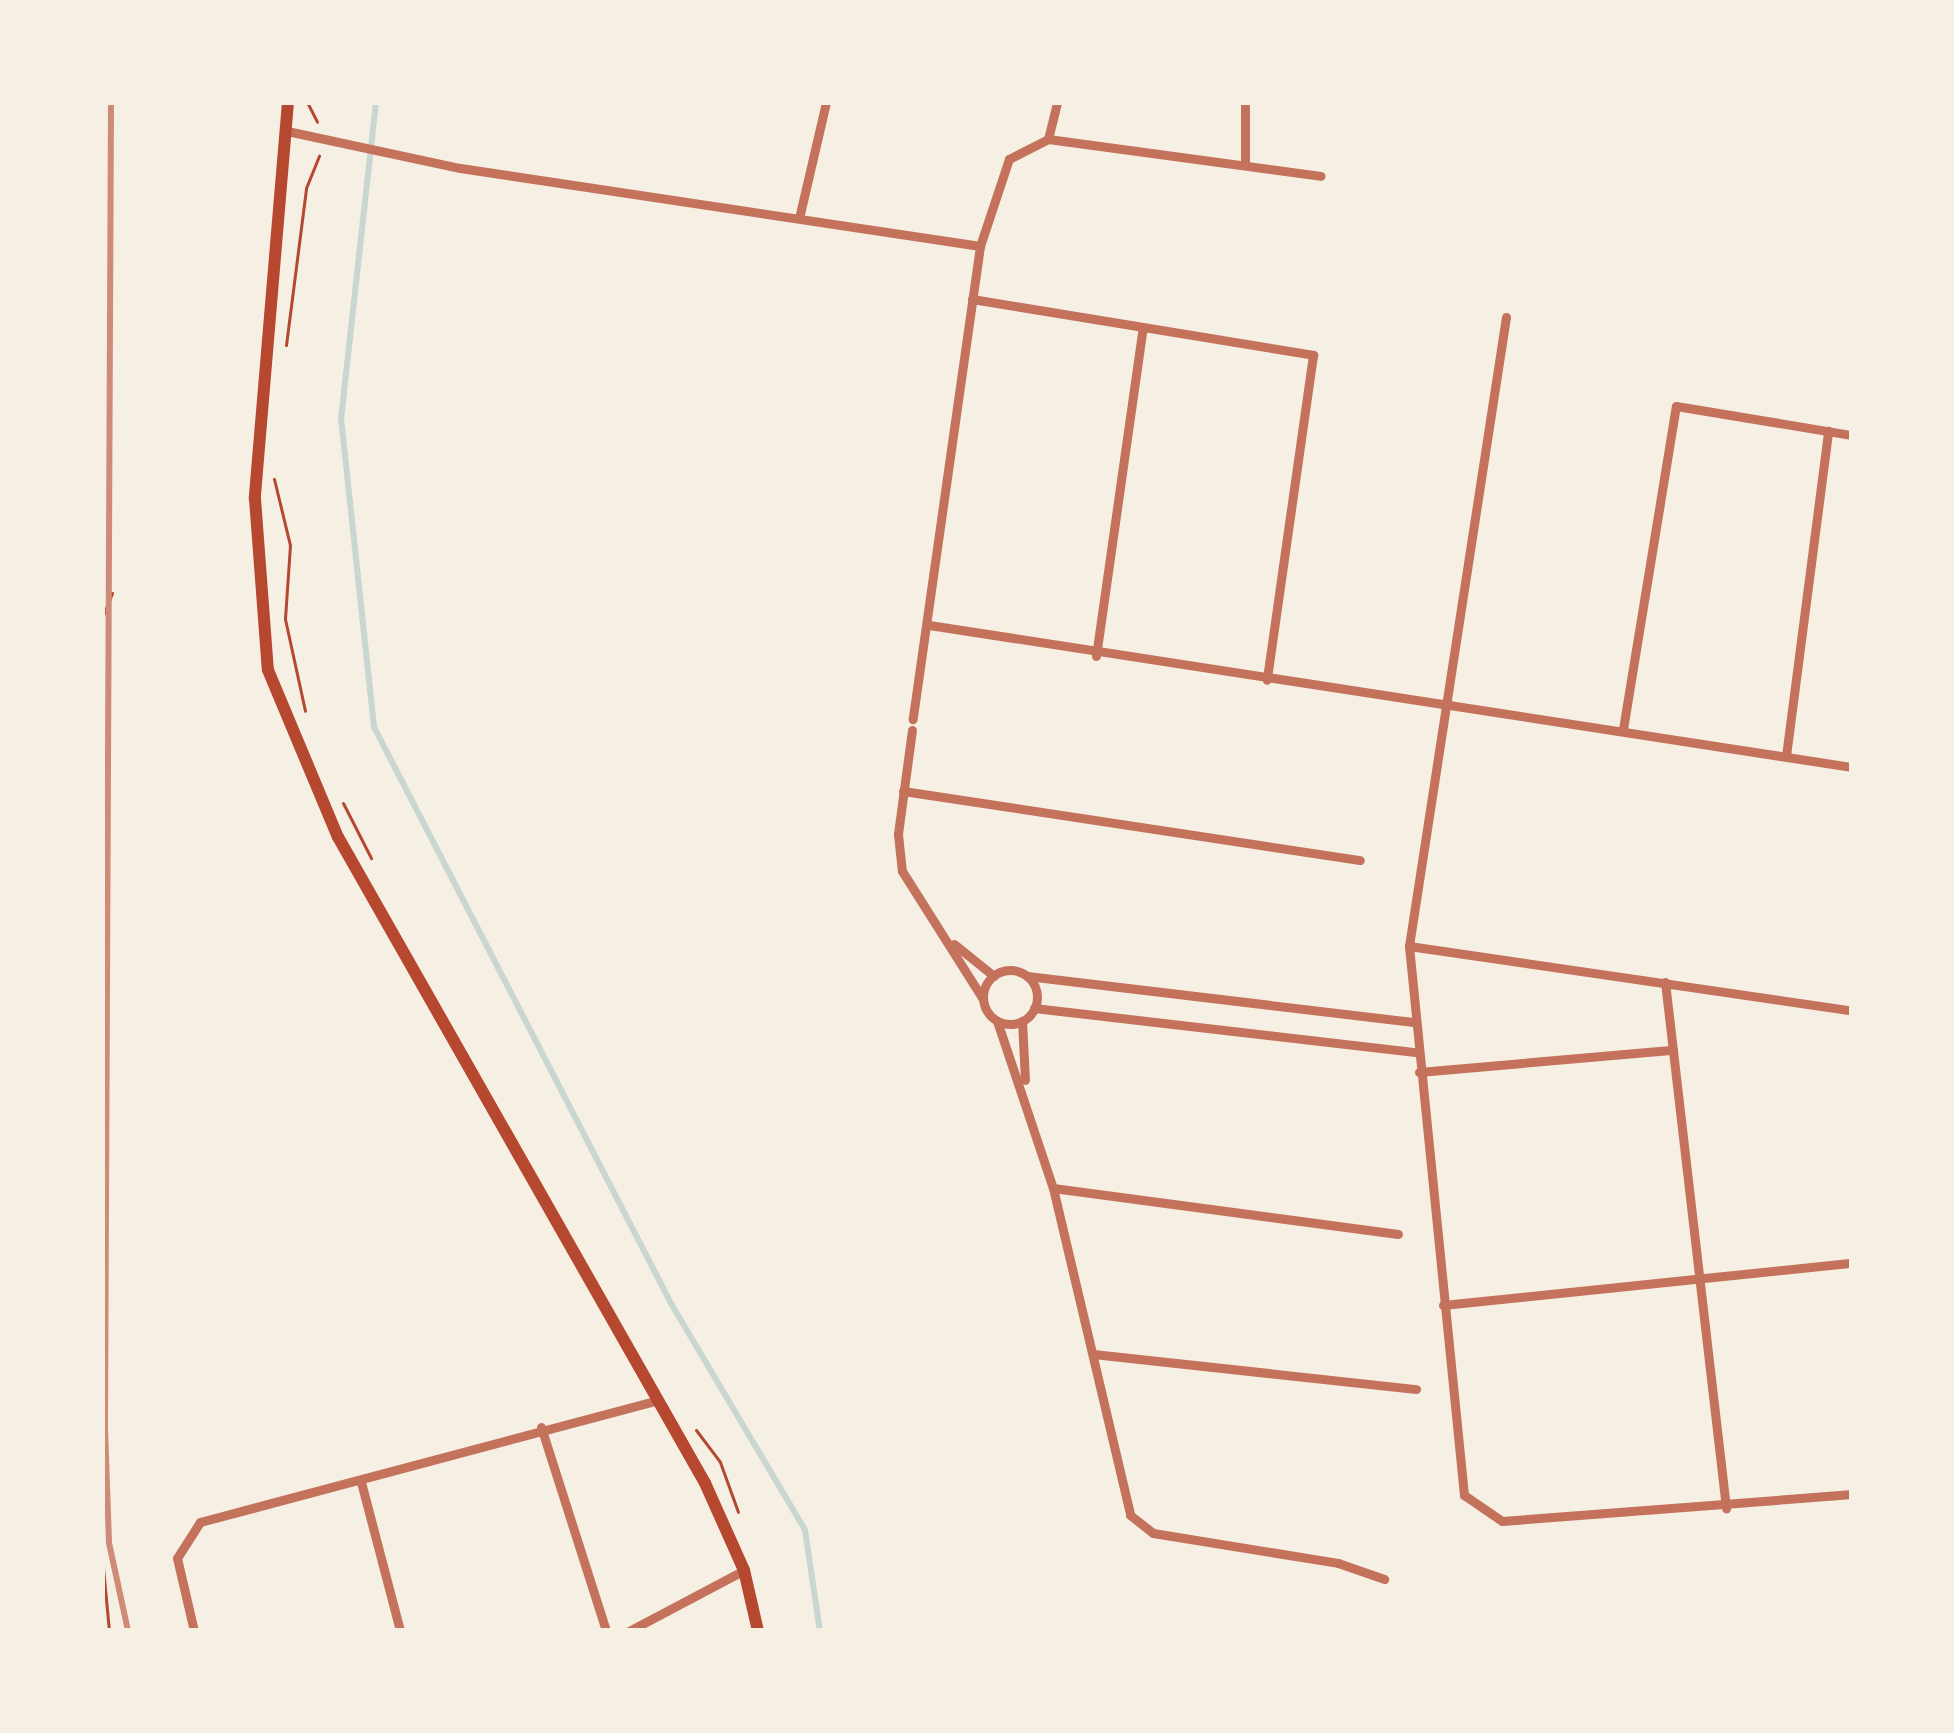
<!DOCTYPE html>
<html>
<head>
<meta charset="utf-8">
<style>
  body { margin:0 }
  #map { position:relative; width:1954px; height:1733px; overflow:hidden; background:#f6efe4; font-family:Arial,sans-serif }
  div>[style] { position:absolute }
  .stream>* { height:6px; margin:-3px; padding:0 3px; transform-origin:3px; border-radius:3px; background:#c9d6d2 }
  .path>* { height:3px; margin:-1.5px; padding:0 1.5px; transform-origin:1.5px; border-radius:1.5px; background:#b5482f }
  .minor>* { height:9px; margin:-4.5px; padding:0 4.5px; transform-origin:4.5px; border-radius:4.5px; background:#c5725c }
  .minor>.ring { margin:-4.5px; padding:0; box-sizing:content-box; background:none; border:9px solid #c5725c; border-radius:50% }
  .secondary>* { height:12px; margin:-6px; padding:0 6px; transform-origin:6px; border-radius:6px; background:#b5482f }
  .rail>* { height:6px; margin:-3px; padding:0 3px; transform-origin:3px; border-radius:3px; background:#cf8b77 }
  span { translate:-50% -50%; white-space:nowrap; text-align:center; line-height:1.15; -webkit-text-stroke:9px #f6efe4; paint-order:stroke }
  .frame { position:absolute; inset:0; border:105px solid #f6efe4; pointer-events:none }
</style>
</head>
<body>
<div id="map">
  <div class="stream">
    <div style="left:376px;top:102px;width:318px;rotate:96.3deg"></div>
    <div style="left:341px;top:418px;width:311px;rotate:83.9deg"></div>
    <div style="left:374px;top:727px;width:650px;rotate:62.73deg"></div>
    <div style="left:672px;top:1305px;width:261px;rotate:59.4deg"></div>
    <div style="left:805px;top:1530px;width:102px;rotate:81.6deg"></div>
  </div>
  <div class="path">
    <div style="left:307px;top:102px;width:22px;rotate:63deg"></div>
    <div style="left:286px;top:345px;width:158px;rotate:-82.7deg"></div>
    <div style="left:306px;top:188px;width:35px;rotate:-68deg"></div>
    <div style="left:274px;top:479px;width:68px;rotate:76.4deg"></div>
    <div style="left:290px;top:545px;width:74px;rotate:93.9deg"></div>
    <div style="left:285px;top:619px;width:94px;rotate:77.7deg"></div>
    <div style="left:102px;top:618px;width:27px;rotate:-68deg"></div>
    <div style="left:343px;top:803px;width:62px;rotate:63deg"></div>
    <div style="left:696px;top:1430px;width:40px;rotate:53deg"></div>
    <div style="left:720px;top:1462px;width:53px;rotate:70.2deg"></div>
    <div style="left:102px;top:1557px;width:74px;rotate:84.6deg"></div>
  </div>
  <div class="minor">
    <div style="left:1245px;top:102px;width:63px;rotate:90deg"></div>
    <div style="left:287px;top:131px;width:177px;rotate:12.1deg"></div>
    <div style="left:460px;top:168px;width:526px;rotate:8.53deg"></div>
    <div style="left:980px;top:246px;width:478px;rotate:98.1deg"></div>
    <div style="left:1048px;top:139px;width:38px;rotate:-76deg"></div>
    <div style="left:800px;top:214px;width:115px;rotate:-76.9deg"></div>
    <div style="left:980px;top:246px;width:92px;rotate:-71.6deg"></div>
    <div style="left:1009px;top:159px;width:44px;rotate:-27.1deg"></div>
    <div style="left:1048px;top:139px;width:275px;rotate:7.7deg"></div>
    <div style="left:972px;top:299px;width:346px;rotate:9.3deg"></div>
    <div style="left:1313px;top:355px;width:328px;rotate:98.1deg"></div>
    <div style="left:1506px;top:317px;width:636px;rotate:98.77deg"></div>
    <div style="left:1409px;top:946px;width:552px;rotate:84.28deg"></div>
    <div style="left:1464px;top:1495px;width:46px;rotate:34.4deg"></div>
    <div style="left:1502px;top:1521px;width:351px;rotate:-4.4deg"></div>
    <div style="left:929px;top:625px;width:934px;rotate:8.75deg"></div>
    <div style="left:1096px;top:656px;width:332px;rotate:-81.9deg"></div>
    <div style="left:1623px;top:729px;width:327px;rotate:-80.7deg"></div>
    <div style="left:1676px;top:406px;width:178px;rotate:9.4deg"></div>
    <div style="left:912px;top:730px;width:105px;rotate:97.7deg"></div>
    <div style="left:898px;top:834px;width:37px;rotate:84deg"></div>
    <div style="left:902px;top:871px;width:151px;rotate:57.7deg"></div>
    <div style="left:1786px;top:756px;width:328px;rotate:-82.6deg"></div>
    <div style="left:903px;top:791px;width:462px;rotate:8.6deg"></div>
    <div style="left:954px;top:944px;width:51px;rotate:38.7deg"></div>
    <div style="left:1409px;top:946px;width:448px;rotate:8.3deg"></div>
    <div class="ring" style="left:983px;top:970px;width:45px;height:45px"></div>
    <div style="left:1027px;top:976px;width:389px;rotate:6.8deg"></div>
    <div style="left:1665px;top:982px;width:530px;rotate:83.38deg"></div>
    <div style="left:1034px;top:1008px;width:386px;rotate:6.6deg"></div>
    <div style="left:997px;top:1021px;width:176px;rotate:71.5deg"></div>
    <div style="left:1053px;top:1188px;width:336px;rotate:76.7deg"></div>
    <div style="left:1130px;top:1515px;width:29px;rotate:38deg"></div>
    <div style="left:1153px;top:1533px;width:187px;rotate:9.2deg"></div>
    <div style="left:1338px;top:1563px;width:49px;rotate:19.2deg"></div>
    <div style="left:1022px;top:1021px;width:59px;rotate:87.1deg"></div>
    <div style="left:1419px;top:1072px;width:255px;rotate:-5deg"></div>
    <div style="left:1053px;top:1188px;width:348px;rotate:7.6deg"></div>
    <div style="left:1443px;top:1305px;width:411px;rotate:-5.9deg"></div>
    <div style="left:1093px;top:1354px;width:325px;rotate:6.2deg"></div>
    <div style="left:541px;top:1427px;width:214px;rotate:72.3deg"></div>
    <div style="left:361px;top:1482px;width:154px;rotate:75.3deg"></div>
    <div style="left:194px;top:1631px;width:75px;rotate:-103.1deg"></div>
    <div style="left:177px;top:1558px;width:43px;rotate:-57.4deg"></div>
    <div style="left:200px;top:1522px;width:475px;rotate:-14.9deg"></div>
    <div style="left:629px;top:1631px;width:130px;rotate:-27.9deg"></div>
  </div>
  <div class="secondary">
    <div style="left:288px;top:102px;width:398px;rotate:94.8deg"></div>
    <div style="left:255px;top:499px;width:171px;rotate:85.7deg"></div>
    <div style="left:268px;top:670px;width:181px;rotate:67.3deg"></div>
    <div style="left:338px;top:837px;width:743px;rotate:60.4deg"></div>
    <div style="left:705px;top:1483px;width:95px;rotate:65.9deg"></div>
    <div style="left:744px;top:1570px;width:63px;rotate:77.1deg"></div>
  </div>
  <div class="rail">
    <div style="left:111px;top:102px;width:1326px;rotate:90.26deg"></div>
    <div style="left:105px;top:1428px;width:115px;rotate:88deg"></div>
    <div style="left:109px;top:1543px;width:90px;rotate:77.8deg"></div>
  </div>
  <div class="frame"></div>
</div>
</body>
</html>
